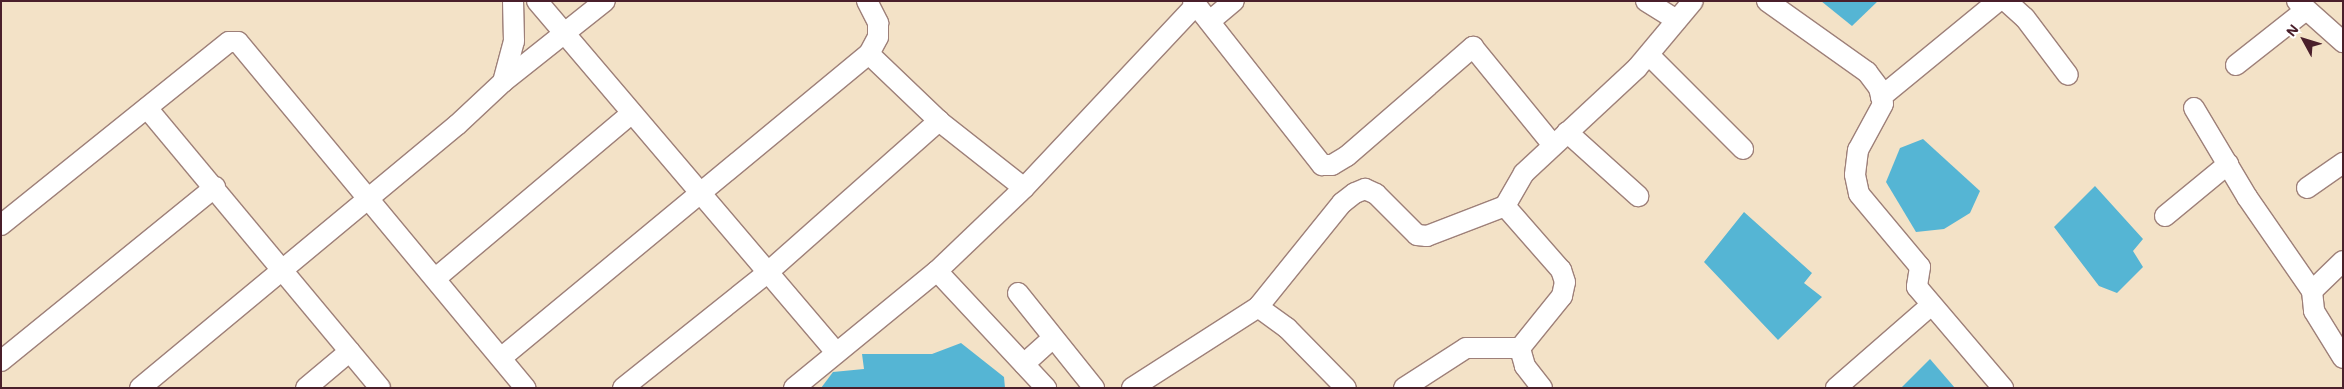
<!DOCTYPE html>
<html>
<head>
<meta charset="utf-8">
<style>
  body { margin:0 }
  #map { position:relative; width:2344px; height:389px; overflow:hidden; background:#f3e2c7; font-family:Mali,sans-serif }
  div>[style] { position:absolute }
  .water>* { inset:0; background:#55b5d4 }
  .roads { filter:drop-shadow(1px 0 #9e8079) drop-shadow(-1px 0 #9e8079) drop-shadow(0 1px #9e8079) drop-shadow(0 -1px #9e8079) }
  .minor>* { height:20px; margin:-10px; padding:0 10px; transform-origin:10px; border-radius:10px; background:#fff }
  span { translate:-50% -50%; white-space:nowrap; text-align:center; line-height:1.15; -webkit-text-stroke:5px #fff; paint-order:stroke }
  .frame { position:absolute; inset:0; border:2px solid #4a1f2b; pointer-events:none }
  .north { position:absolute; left:2279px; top:15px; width:50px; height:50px; -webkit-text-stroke:4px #fff; paint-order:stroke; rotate:309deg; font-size:14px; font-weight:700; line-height:20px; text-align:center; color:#4a1f2b }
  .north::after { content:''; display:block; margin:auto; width:18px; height:22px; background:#4a1f2b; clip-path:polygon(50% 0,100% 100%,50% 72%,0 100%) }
</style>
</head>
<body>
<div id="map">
  <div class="water">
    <div style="clip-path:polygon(1821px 1px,1878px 1px,1852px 26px)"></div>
    <div style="clip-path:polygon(1923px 139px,1980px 191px,1970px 213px,1944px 229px,1916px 232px,1886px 182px,1900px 148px)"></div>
    <div style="clip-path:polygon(2095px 186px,2143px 239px,2133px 251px,2143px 267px,2117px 293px,2099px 286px,2054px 227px)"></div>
    <div style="clip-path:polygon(1744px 212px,1812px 273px,1804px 283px,1822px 297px,1778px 340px,1704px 262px)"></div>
    <div style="clip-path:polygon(961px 343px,1004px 377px,1005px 388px,821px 388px,833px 372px,864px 369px,862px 354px,932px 354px)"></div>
    <div style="clip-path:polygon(1930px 359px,1955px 388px,1901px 388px)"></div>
  </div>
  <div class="roads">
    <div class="minor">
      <div style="left:537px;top:1px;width:460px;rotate:49.6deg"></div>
      <div style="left:867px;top:1px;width:25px;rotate:63deg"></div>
      <div style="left:878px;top:23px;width:14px;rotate:90deg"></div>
      <div style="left:878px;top:37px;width:19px;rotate:118deg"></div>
      <div style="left:869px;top:54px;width:97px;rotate:43.7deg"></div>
      <div style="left:939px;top:121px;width:108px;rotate:38.2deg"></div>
      <div style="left:1024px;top:188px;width:251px;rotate:-46.8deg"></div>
      <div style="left:1193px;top:1px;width:209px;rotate:51.8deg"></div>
      <div style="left:1322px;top:165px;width:10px"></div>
      <div style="left:1332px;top:165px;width:17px;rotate:-31deg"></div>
      <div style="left:1347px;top:156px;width:167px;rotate:-40.9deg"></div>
      <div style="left:1473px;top:47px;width:125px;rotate:50.8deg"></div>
      <div style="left:1646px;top:1px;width:36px;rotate:32deg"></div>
      <div style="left:1767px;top:1px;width:123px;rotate:35.4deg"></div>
      <div style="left:1867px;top:72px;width:20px;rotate:53deg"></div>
      <div style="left:1879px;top:88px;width:16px;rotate:76deg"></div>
      <div style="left:1883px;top:104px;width:52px;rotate:118.5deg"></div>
      <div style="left:1858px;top:150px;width:25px;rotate:97deg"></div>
      <div style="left:1855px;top:175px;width:19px;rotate:78deg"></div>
      <div style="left:1859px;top:194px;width:95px;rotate:50.1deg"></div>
      <div style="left:1920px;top:267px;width:20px;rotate:99deg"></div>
      <div style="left:1917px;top:287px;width:133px;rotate:49.6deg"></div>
      <div style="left:2006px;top:1px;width:25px;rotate:42deg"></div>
      <div style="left:2025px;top:18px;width:71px;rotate:53deg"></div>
      <div style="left:2297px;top:1px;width:62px;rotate:41.7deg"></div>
      <div style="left:1210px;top:21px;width:31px;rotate:-40deg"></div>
      <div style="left:1649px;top:55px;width:133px;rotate:45deg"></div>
      <div style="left:2236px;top:65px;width:89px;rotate:-38.2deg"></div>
      <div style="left:503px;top:82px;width:130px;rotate:-38.5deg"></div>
      <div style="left:1881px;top:97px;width:151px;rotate:-39.4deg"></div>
      <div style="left:147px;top:108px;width:364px;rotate:50.2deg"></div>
      <div style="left:2194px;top:108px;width:104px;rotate:59.2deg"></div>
      <div style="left:2247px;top:197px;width:114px;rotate:55.3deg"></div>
      <div style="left:1567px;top:132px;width:96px;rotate:42deg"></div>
      <div style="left:2307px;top:188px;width:44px;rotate:-34.8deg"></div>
      <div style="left:2165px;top:216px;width:82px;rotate:-39.5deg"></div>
      <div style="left:1px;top:225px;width:292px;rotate:-38.8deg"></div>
      <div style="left:229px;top:42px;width:9px"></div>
      <div style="left:238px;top:42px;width:450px;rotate:50.3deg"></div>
      <div style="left:2343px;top:261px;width:43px;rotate:135.9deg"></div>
      <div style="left:2312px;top:291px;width:20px;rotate:84deg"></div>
      <div style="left:2314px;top:311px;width:55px;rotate:58.3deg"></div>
      <div style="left:937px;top:271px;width:160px;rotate:47deg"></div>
      <div style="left:436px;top:278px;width:256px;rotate:-40.1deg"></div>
      <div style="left:1018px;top:293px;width:122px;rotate:51.3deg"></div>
      <div style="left:1258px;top:307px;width:36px;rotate:36deg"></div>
      <div style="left:1287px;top:328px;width:84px;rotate:45.5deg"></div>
      <div style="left:501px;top:358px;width:477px;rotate:-39.6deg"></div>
      <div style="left:1px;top:361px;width:276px;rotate:-39.1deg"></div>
      <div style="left:1024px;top:364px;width:39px;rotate:-42deg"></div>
      <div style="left:140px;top:388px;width:412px;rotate:-39.7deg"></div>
      <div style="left:457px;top:125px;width:63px;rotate:-43.1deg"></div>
      <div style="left:503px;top:82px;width:42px;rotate:-75deg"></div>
      <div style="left:514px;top:41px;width:40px;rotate:-91.4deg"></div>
      <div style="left:306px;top:388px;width:57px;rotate:-40.1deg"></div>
      <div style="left:623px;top:388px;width:184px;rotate:-38.6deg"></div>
      <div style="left:767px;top:273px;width:230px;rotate:-41.5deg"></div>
      <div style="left:794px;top:388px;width:185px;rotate:-39.3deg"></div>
      <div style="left:937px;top:271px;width:120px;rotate:-43.7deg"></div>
      <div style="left:1132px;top:388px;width:150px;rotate:-32.7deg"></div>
      <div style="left:1258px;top:307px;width:134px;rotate:-51.1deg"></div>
      <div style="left:1342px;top:203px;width:16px;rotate:-38deg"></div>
      <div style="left:1355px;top:193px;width:11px;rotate:-22deg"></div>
      <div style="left:1365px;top:189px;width:12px;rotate:24deg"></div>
      <div style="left:1376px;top:194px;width:58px;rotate:45deg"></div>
      <div style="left:1417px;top:235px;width:10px;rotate:6deg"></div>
      <div style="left:1427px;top:236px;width:84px;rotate:-21deg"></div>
      <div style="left:1404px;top:388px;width:74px;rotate:-32.8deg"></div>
      <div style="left:1466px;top:348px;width:54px"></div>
      <div style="left:1542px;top:388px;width:28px;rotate:-128deg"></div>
      <div style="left:1525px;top:366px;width:19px;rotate:-106deg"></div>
      <div style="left:1520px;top:348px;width:67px;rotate:-51.1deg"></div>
      <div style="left:1562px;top:296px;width:14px;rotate:-78deg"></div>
      <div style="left:1565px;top:282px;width:13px;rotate:-108deg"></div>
      <div style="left:1561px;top:270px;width:85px;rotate:-131.2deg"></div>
      <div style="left:1505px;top:206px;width:38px;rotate:-60deg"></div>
      <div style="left:1524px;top:173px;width:154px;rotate:-42.9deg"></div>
      <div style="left:1637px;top:68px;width:87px;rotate:-50.1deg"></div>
      <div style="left:1836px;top:388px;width:126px;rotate:-41.1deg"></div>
    </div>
  </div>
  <div class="frame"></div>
  <div class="north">N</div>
</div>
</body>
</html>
